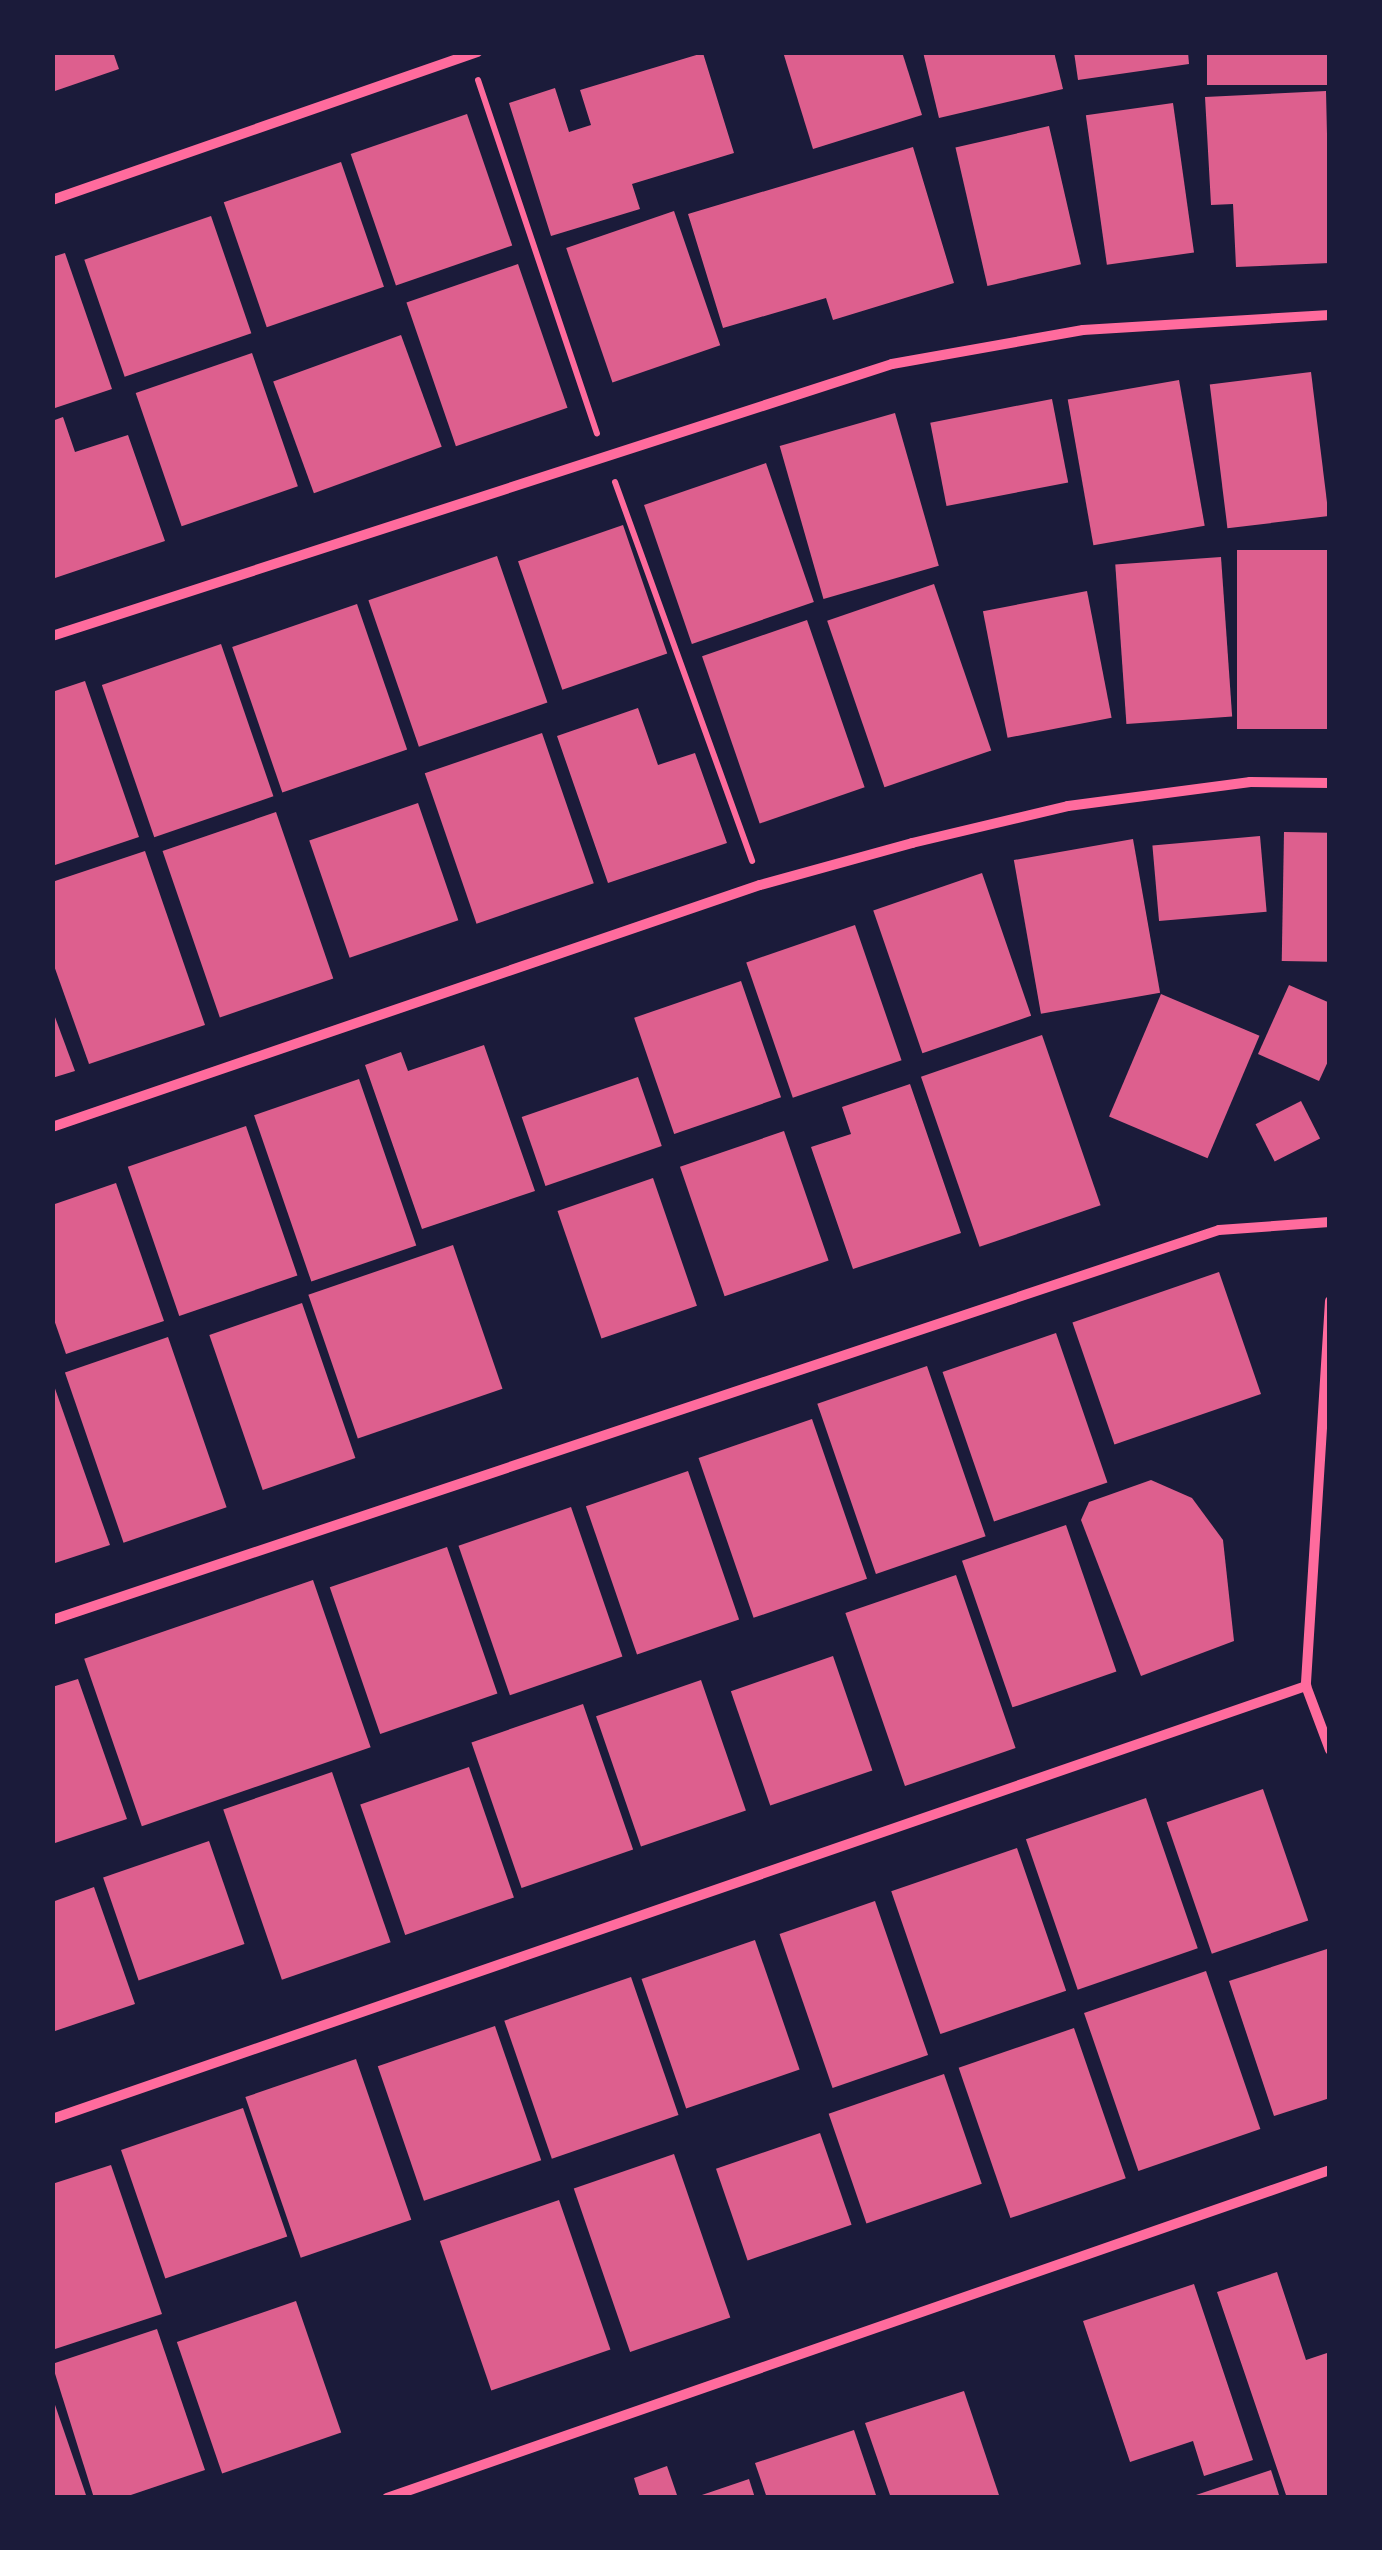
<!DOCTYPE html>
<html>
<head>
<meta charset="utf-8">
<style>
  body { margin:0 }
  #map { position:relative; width:1382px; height:2550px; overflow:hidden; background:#1b1b3a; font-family:"Zilla Slab",serif }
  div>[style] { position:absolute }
  .building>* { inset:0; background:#dd5f8e; transform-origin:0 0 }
  .path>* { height:6px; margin:-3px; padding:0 3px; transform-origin:3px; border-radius:3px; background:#ff6b9d }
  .minor>* { height:10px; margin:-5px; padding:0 5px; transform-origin:5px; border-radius:5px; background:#ff6b9d }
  span { translate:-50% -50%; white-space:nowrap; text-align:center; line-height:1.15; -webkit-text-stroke:8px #1b1b3a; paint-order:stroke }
  .frame { position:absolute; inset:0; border:55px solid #1b1b3a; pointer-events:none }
</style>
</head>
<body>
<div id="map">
  <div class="building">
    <div style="clip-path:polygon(52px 52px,113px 52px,119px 69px,52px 92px)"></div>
    <div style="clip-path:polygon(783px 52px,902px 52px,922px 115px,813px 149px)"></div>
    <div style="clip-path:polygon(923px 52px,1054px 52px,1063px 89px,939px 118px)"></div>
    <div style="clip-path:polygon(1074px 52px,1188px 52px,1189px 64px,1078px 80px)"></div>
    <div style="left:1207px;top:52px;width:120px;height:33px"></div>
    <div style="clip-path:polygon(703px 53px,734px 153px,632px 184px,640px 209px,551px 236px,509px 103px,555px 88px,569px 132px,591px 125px,580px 90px)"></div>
    <div style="clip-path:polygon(1326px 91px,1330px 263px,1236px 267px,1233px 204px,1211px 205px,1205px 97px)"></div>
    <div style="left:1173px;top:103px;width:151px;height:88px;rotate:82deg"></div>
    <div style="left:467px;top:114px;width:139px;height:123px;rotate:71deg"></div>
    <div style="left:1049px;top:126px;width:142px;height:96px;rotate:77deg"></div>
    <div style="clip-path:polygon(913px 147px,954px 283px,833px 320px,826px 298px,723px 328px,688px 214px)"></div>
    <div style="left:341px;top:162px;width:132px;height:124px;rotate:71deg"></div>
    <div style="left:674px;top:211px;width:142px;height:114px;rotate:71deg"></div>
    <div style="left:211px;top:216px;width:124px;height:134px;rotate:71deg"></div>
    <div style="clip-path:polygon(65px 253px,112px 389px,52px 409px,52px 257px)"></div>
    <div style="left:518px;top:264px;width:152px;height:118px;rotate:71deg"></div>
    <div style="left:401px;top:335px;width:119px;height:136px;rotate:70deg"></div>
    <div style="left:252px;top:353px;width:141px;height:123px;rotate:71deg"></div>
    <div style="left:1311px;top:372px;width:145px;height:102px;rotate:83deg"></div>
    <div style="left:1179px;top:380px;width:148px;height:113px;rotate:80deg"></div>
    <div style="left:1052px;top:399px;width:85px;height:124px;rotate:79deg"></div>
    <div style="left:895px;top:413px;width:159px;height:120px;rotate:74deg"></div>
    <div style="clip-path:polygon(63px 417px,75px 452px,128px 435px,165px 541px,52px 579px,52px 421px)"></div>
    <div style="left:766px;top:463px;width:147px;height:129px;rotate:71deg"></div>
    <div style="left:623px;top:525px;width:136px;height:111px;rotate:71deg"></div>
    <div style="left:1330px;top:550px;width:179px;height:93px;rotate:90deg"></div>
    <div style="left:497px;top:556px;width:155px;height:136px;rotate:71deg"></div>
    <div style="left:1221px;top:557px;width:160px;height:106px;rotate:86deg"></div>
    <div style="left:934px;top:584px;width:176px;height:113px;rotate:71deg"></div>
    <div style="left:1087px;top:591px;width:129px;height:106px;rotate:79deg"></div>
    <div style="left:357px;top:604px;width:154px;height:132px;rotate:71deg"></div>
    <div style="left:807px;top:620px;width:177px;height:111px;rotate:71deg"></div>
    <div style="left:221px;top:644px;width:161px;height:126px;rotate:71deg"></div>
    <div style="clip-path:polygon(85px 681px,139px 837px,52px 866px,52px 692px)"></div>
    <div style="clip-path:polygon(638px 708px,658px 765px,695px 753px,727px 843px,608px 883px,557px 736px)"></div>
    <div style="left:542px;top:733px;width:159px;height:124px;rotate:71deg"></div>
    <div style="left:418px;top:803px;width:124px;height:115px;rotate:71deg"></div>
    <div style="left:276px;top:812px;width:176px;height:120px;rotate:71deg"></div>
    <div style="left:1284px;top:832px;width:46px;height:129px;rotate:1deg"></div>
    <div style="left:1260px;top:836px;width:76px;height:108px;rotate:85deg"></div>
    <div style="left:1133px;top:839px;width:156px;height:121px;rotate:80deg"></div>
    <div style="clip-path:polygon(145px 851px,205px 1025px,89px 1064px,52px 960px,52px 882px)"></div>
    <div style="left:982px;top:873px;width:151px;height:115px;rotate:71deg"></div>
    <div style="left:855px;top:925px;width:143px;height:115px;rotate:71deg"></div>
    <div style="left:741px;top:981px;width:123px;height:113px;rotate:71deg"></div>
    <div style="clip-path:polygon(1289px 985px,1330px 1003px,1330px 1057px,1319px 1081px,1258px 1054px)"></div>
    <div style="left:1161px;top:994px;width:107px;height:133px;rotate:23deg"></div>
    <div style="clip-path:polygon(52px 1009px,75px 1071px,52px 1078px)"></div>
    <div style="left:1042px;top:1035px;width:180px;height:128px;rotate:71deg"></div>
    <div style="clip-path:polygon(484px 1045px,535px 1191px,422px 1229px,365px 1065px,401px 1052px,408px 1071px)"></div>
    <div style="left:638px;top:1077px;width:73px;height:123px;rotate:71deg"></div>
    <div style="left:359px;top:1079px;width:176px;height:111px;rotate:71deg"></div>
    <div style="clip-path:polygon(910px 1084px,961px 1233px,853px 1269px,811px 1147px,851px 1134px,842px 1107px)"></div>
    <div style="left:1301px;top:1101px;width:42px;height:51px;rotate:63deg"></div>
    <div style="left:246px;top:1126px;width:158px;height:125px;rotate:71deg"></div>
    <div style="left:784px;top:1131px;width:137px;height:110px;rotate:71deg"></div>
    <div style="left:653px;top:1178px;width:135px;height:101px;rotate:71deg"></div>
    <div style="clip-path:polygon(116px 1183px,164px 1321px,66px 1354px,52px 1314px,52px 1205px)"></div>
    <div style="left:453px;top:1245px;width:152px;height:153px;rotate:71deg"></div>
    <div style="left:1219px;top:1272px;width:129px;height:155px;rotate:71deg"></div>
    <div style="left:302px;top:1303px;width:164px;height:98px;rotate:71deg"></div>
    <div style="left:1056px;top:1333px;width:158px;height:120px;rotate:71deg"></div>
    <div style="left:168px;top:1337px;width:180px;height:109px;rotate:71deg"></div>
    <div style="left:927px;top:1366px;width:180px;height:116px;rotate:71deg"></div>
    <div style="clip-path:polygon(52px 1380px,110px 1545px,52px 1564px)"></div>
    <div style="left:812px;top:1419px;width:169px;height:120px;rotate:71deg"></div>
    <div style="left:688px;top:1471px;width:157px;height:108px;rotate:71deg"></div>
    <div style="clip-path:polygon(1151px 1480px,1192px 1498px,1223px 1540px,1234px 1641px,1141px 1676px,1081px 1520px,1089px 1502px)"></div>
    <div style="left:571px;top:1507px;width:158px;height:119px;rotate:71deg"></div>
    <div style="left:1066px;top:1525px;width:155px;height:110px;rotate:71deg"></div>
    <div style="left:447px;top:1547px;width:155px;height:124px;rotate:71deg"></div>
    <div style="left:956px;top:1575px;width:183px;height:117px;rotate:71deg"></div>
    <div style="left:313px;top:1580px;width:177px;height:242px;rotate:71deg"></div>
    <div style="left:833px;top:1656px;width:121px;height:108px;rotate:71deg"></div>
    <div style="clip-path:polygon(78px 1679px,127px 1819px,52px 1844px,52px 1687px)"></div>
    <div style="left:701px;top:1680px;width:138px;height:111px;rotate:71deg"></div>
    <div style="left:583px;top:1704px;width:154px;height:118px;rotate:71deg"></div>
    <div style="left:469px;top:1767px;width:138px;height:115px;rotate:71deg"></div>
    <div style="left:332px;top:1772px;width:180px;height:115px;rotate:71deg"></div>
    <div style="left:1263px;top:1789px;width:139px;height:102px;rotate:71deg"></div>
    <div style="left:1146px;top:1798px;width:159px;height:127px;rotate:71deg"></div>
    <div style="left:209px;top:1841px;width:109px;height:112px;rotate:71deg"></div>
    <div style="left:1017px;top:1848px;width:151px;height:133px;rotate:71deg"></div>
    <div style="clip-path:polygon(94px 1887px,135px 2004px,52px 2032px,52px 1902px)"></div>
    <div style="left:875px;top:1901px;width:163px;height:101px;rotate:71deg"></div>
    <div style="left:755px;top:1940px;width:137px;height:120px;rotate:71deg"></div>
    <div style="clip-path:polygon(1330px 1948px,1330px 2098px,1274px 2116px,1229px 1981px)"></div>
    <div style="left:1206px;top:1971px;width:167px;height:129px;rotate:71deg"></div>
    <div style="left:631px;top:1977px;width:146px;height:134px;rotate:71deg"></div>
    <div style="left:495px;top:2026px;width:142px;height:124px;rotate:71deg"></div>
    <div style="left:1074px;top:2028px;width:159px;height:122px;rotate:71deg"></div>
    <div style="left:356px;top:2059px;width:170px;height:117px;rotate:71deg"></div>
    <div style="left:944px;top:2074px;width:116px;height:122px;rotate:71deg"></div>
    <div style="left:243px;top:2108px;width:136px;height:129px;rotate:71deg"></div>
    <div style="left:820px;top:2133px;width:97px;height:110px;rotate:71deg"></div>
    <div style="left:674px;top:2154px;width:173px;height:106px;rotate:71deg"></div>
    <div style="clip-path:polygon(111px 2165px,162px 2314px,52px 2350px,52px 2184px)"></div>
    <div style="left:559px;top:2200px;width:158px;height:126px;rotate:71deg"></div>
    <div style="clip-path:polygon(1277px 2272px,1306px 2360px,1330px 2352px,1330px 2498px,1287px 2498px,1217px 2292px)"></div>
    <div style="clip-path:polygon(1194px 2284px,1253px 2460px,1204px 2476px,1193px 2441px,1130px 2462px,1083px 2321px)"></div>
    <div style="left:296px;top:2301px;width:139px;height:126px;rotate:71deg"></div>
    <div style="clip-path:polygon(157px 2329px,205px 2470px,122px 2498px,94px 2498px,52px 2364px)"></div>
    <div style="clip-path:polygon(964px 2391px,1000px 2498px,891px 2498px,865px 2423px)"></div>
    <div style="clip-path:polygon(53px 2399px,87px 2498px,52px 2498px)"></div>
    <div style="clip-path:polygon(854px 2430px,877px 2498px,767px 2498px,755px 2463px)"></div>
    <div style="clip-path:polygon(667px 2466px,678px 2498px,640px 2498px,634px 2478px)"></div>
    <div style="clip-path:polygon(1271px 2470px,1280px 2498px,1191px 2498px,1190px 2497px)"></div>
    <div style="clip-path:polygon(749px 2479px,755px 2498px,696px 2498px,696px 2497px)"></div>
  </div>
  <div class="path">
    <div style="left:478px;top:80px;width:373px;rotate:71.4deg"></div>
    <div style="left:615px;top:482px;width:403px;rotate:70.1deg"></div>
  </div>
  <div class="minor">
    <div style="left:52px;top:200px;width:451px;rotate:-19.2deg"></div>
    <div style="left:52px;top:636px;width:883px;rotate:-17.94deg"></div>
    <div style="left:892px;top:364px;width:194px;rotate:-10.1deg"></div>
    <div style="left:1083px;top:330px;width:247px;rotate:-3.5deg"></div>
    <div style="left:52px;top:1127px;width:748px;rotate:-18.87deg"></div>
    <div style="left:760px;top:885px;width:158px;rotate:-15.4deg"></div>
    <div style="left:912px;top:843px;width:160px;rotate:-13.3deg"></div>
    <div style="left:1068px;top:806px;width:184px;rotate:-7.5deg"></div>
    <div style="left:1250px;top:782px;width:80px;rotate:0.7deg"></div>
    <div style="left:1330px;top:1301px;width:386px;rotate:93.6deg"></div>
    <div style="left:1306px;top:1686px;width:68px;rotate:69.4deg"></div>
    <div style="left:52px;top:1620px;width:1230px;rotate:-18.48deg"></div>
    <div style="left:1219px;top:1230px;width:111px;rotate:-4.1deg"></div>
    <div style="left:52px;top:2119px;width:1327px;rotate:-19.05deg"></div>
    <div style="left:387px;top:2498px;width:998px;rotate:-19.18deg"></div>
  </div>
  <div class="frame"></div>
</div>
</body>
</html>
